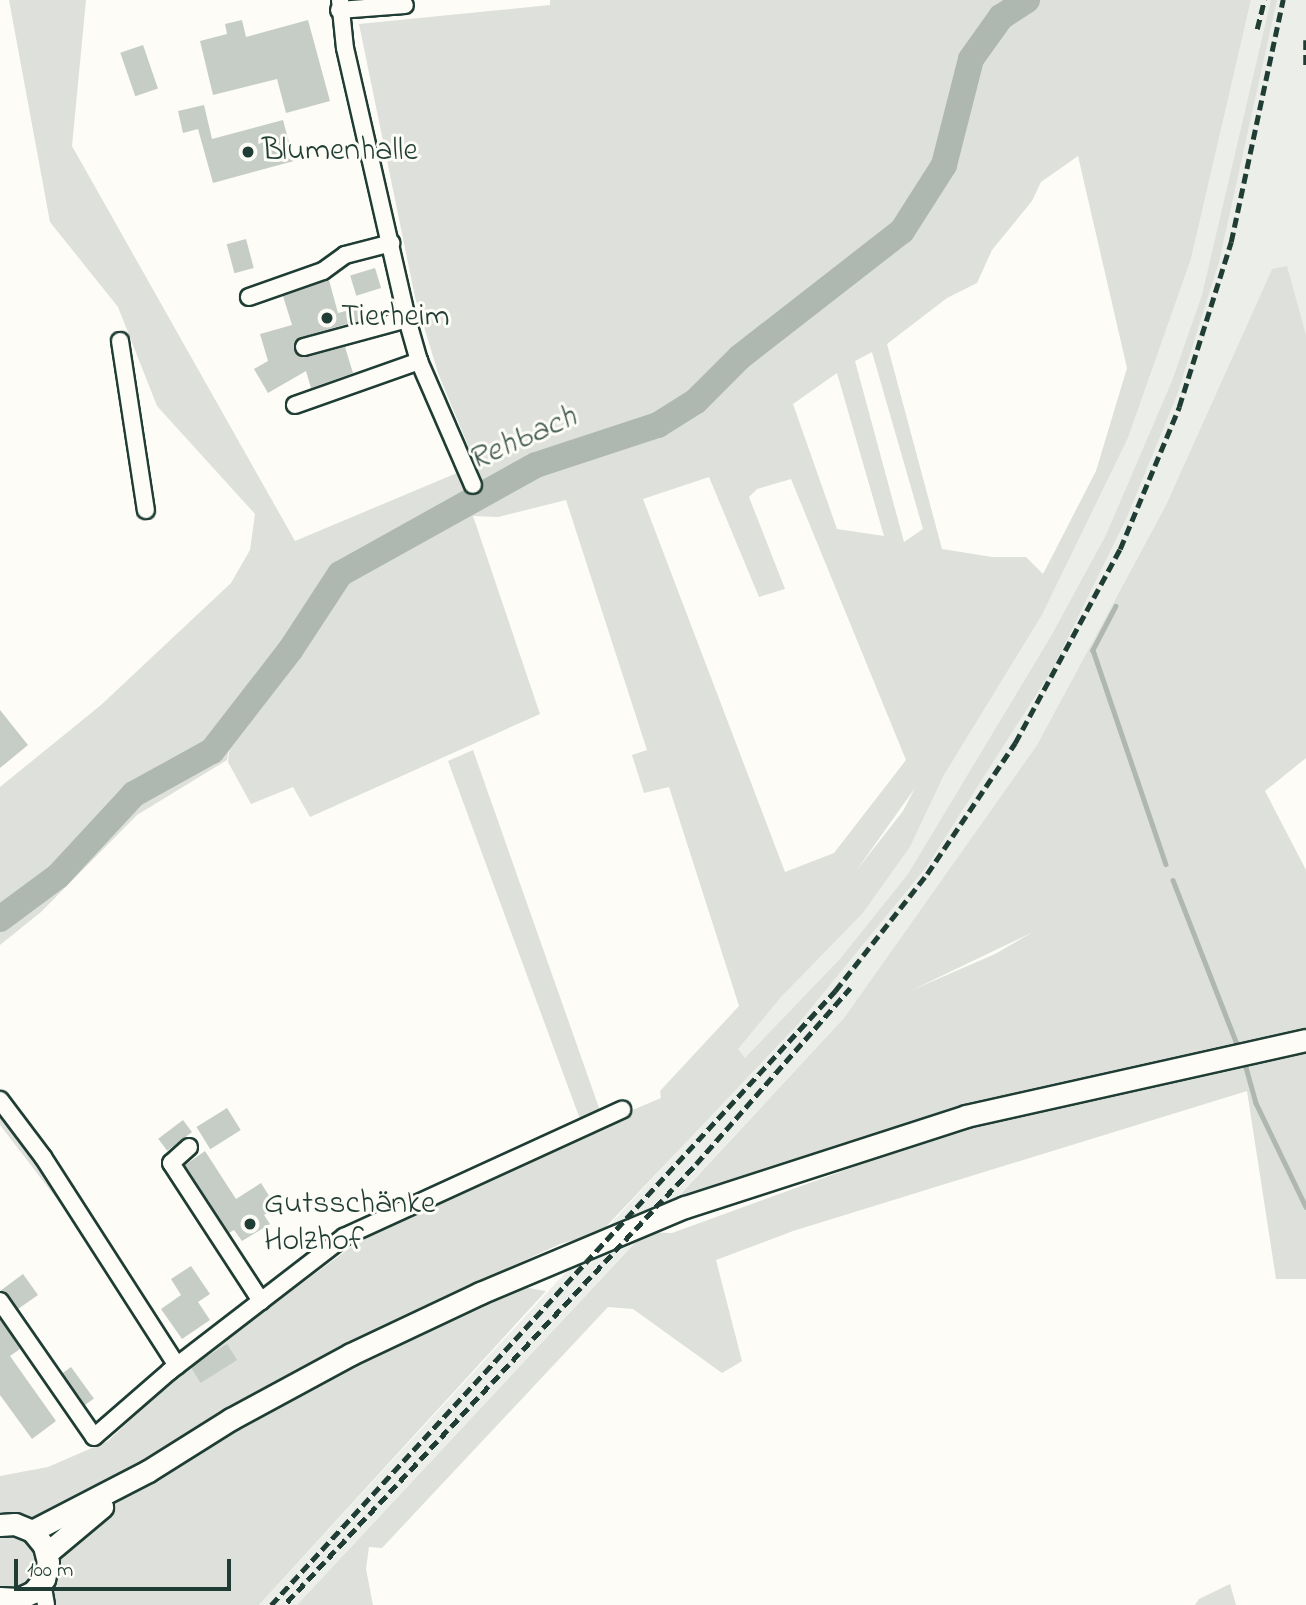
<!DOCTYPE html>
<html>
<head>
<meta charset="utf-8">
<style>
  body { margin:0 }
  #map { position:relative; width:1306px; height:1605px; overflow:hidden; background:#fdfcf7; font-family:"Indie Flower",sans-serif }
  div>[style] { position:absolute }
  .built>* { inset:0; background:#eceee9 }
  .green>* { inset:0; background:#dde0db }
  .stream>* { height:4.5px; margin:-2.25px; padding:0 2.25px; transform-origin:2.25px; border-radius:2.25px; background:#aeb8b1 }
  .river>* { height:26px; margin:-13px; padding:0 13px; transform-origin:13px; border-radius:13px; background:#aeb8b1 }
  .building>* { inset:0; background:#c6cdc7; transform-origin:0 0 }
  .roads { filter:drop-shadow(2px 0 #1f3d34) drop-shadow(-2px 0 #1f3d34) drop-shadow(0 2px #1f3d34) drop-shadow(0 -2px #1f3d34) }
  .minor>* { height:16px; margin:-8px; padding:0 8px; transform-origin:8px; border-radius:8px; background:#fdfcf7 }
  .major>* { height:21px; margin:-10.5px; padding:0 10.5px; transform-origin:10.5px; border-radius:10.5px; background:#fdfcf7 }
  .rail>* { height:4.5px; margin-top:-2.25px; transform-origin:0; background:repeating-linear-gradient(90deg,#1f3d34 0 10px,transparent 0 15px) }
  .dots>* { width:19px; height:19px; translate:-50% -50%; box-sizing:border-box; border:4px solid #fdfcf7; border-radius:50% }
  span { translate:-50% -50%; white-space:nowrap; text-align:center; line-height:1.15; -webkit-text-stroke:6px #fdfcf7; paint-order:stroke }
  .poi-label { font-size:32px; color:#1f3d34 }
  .left { translate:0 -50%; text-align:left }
  .water-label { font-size:33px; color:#435c53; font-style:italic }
  .scale { position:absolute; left:14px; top:1559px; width:217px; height:32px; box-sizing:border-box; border:4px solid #1f3d34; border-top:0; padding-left:9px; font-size:21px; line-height:24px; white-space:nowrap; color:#1f3d34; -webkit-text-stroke:5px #fdfcf7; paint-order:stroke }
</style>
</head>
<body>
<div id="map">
  <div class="built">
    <div style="clip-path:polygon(1251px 0,1306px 0,1306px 335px,1272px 269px,1166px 505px,1037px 745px,844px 1018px,297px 1605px,259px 1605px,674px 1155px,729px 1082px,728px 1050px,863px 913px,910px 847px,944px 775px,1042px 615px,1128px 438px,1191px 259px)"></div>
  </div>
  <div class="green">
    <div style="clip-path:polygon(evenodd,9px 0,86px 0,72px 146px,295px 541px,476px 465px,438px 373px,415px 297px,359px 24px,550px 5px,550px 0,1251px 0,1191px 259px,1128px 438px,1042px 615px,944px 775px,910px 847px,863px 913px,781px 997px,738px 1049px,745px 1058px,840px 959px,908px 874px,1050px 638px,1106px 535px,1172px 381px,1202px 295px,1271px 0,1277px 0,1219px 262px,1177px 395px,1127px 517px,1053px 668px,927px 866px,798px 1024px,600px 1233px,560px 1244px,383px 1326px,223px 1412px,46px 1517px,28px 1519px,0 1515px,0 1476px,48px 1467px,108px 1441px,178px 1375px,374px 1230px,584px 1130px,448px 761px,473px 750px,604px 1122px,661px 1098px,660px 1091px,739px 1006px,669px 787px,644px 793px,632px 755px,647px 750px,566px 500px,498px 517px,473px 516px,540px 714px,310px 817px,293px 787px,251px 804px,228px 762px,230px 744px,227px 760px,137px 815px,41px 912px,0 945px,0 787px,101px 705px,231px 583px,250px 550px,255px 514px,157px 406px,118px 307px,50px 222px,9px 0,1078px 156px,1127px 368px,1096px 471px,1043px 574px,1026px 557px,992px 557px,942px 549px,887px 344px,947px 298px,977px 283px,992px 250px,1032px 201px,1041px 182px,1078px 156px,9px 0,872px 352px,923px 529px,904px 542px,855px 361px,872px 352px,9px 0,837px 373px,884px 536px,837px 529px,793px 404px,837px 373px,9px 0,709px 477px,759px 597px,785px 589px,749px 497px,757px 489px,791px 479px,906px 760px,834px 853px,785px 872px,643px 499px,709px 477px,9px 0,915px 788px,903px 811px,856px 871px,915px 788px)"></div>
    <div style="clip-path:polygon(evenodd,1287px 266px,1306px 335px,1306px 758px,1265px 791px,1306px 870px,1306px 1032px,675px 1200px,844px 1018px,1037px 745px,1166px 505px,1272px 269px,1287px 266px,1033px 932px,995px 954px,910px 991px,1033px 932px)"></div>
    <div style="clip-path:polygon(1306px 1052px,1306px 1279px,1276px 1279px,1247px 1091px,793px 1231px,716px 1260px,742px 1361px,722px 1373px,633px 1309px,608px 1307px,382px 1548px,369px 1547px,366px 1569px,373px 1605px,297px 1605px,645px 1232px,672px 1233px,961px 1128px)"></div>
    <div style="clip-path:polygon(0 1089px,16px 1107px,70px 1216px,0 1125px)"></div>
    <div style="clip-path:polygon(522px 1287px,546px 1291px,259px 1605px,51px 1605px,57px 1555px,78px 1530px,181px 1458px,366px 1357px,501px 1292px)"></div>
    <div style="clip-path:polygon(10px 1533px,26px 1538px,36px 1551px,37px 1567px,22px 1586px,6px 1589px,0 1587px,0 1534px)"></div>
    <div style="clip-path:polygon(1230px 1584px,1236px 1605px,1195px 1605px,1199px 1599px)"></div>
  </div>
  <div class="stream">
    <div style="left:1116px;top:606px;width:50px;rotate:117.6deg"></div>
    <div style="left:1093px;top:650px;width:226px;rotate:71.2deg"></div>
    <div style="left:1173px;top:880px;width:181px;rotate:68.7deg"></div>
    <div style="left:1244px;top:1060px;width:45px;rotate:74.4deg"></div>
    <div style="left:1256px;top:1103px;width:115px;rotate:64.3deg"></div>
  </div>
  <div class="river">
    <div style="left:0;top:919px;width:72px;rotate:-36.6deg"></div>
    <div style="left:58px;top:876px;width:112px;rotate:-47.2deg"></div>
    <div style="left:134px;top:794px;width:89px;rotate:-28.9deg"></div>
    <div style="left:212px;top:751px;width:129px;rotate:-52.2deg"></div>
    <div style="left:291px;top:649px;width:90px;rotate:-56.8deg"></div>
    <div style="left:340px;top:574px;width:224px;rotate:-29.1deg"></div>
    <div style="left:536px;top:465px;width:128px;rotate:-18.2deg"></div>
    <div style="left:658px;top:425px;width:45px;rotate:-32.3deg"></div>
    <div style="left:696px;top:401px;width:62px;rotate:-45deg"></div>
    <div style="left:740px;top:357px;width:205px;rotate:-37.9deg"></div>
    <div style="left:902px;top:231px;width:78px;rotate:-57.5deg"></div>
    <div style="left:944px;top:165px;width:109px;rotate:-75.7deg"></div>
    <div style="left:971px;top:59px;width:52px;rotate:-54.5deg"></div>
    <div style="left:1001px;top:17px;width:31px;rotate:-33deg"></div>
  </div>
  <div class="building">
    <div style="clip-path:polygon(242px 20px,246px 37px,308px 20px,330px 101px,286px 113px,277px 79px,213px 95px,200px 41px,227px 34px,225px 24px)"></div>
    <div style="left:143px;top:45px;width:46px;height:24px;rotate:71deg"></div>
    <div style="clip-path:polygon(204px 105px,212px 139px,283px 120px,294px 161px,213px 183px,198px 129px,183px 133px,178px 111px)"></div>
    <div style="left:246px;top:239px;width:30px;height:20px;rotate:75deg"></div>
    <div style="left:375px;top:268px;width:21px;height:26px;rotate:73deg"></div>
    <div style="clip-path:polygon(329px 280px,338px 313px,361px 307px,365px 319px,301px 337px,294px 349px,306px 357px,345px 347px,353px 373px,311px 388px,306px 371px,268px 393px,254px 369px,268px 361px,260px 334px,292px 325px,283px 296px)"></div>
    <div style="clip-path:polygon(0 710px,28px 745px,0 768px)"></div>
    <div style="left:227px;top:1108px;width:26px;height:36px;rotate:58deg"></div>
    <div style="left:183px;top:1120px;width:15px;height:31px;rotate:53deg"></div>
    <div style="clip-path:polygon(205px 1151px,236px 1199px,261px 1183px,276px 1207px,264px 1215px,270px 1224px,242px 1241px,234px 1230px,229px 1233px,185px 1165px)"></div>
    <div style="clip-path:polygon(191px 1266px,210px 1294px,198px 1302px,210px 1320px,182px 1339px,161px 1309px,181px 1295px,171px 1279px)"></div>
    <div style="clip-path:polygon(23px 1274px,38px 1295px,18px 1309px,0 1291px)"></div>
    <div style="clip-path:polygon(0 1319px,20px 1349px,10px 1356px,56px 1421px,32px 1439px,0 1395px)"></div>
    <div style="left:227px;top:1344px;width:19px;height:43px;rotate:58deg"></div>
    <div style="left:71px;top:1367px;width:39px;height:11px;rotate:54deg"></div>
  </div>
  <div class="roads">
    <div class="minor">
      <div style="left:340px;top:0;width:48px;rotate:84.1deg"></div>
      <div style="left:345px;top:48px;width:278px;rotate:77.1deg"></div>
      <div style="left:407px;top:319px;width:44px;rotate:74.1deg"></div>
      <div style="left:419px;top:361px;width:135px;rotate:66.5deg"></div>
      <div style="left:339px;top:10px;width:66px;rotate:-4.3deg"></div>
      <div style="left:249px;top:297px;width:78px;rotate:-19.4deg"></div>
      <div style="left:323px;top:271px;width:27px;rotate:-36deg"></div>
      <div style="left:345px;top:255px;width:48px;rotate:-14.6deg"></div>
      <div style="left:120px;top:341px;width:171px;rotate:81.3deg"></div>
      <div style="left:304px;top:347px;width:107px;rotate:-15.2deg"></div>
      <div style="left:295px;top:405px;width:132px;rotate:-19.5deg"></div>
      <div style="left:0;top:1100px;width:71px;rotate:53deg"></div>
      <div style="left:43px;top:1157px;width:248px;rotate:57.3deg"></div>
      <div style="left:189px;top:1147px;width:24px;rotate:138deg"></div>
      <div style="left:171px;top:1163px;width:165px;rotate:56.9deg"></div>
      <div style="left:0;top:1301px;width:165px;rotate:55.3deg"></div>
      <div style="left:94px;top:1437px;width:101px;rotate:-41deg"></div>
      <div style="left:170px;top:1371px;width:220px;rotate:-37.6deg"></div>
      <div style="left:344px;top:1237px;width:306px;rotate:-24.6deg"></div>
      <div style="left:42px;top:1582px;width:23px;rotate:80deg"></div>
    </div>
    <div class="major">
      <div style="left:0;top:1525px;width:15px;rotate:-4deg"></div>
      <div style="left:15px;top:1524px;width:18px;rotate:22deg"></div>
      <div style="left:32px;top:1531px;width:19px;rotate:51deg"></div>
      <div style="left:44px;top:1546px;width:16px;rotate:76deg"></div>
      <div style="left:48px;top:1562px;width:17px;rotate:103deg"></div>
      <div style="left:44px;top:1579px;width:17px;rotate:130deg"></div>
      <div style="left:33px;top:1592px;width:17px;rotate:155deg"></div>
      <div style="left:18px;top:1599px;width:18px;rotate:-177deg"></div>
      <div style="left:32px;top:1531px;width:131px;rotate:-27.3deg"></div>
      <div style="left:148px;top:1471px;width:98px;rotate:-32.1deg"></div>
      <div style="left:231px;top:1419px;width:136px;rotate:-28.4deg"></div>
      <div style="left:351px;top:1354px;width:143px;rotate:-25.3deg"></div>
      <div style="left:480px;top:1293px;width:222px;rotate:-22.8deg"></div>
      <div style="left:685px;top:1207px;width:295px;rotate:-17.9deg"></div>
      <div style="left:966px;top:1116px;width:348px;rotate:-12.6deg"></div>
      <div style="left:47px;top:1553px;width:72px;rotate:-39.9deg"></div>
    </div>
  </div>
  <div class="rail">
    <div style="left:1257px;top:29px;width:30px;rotate:-76deg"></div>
    <div style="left:1306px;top:40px;width:29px;rotate:90deg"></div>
    <div style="left:287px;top:1602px;width:599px;rotate:-46.96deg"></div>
    <div style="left:696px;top:1164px;width:234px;rotate:-48.8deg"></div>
    <div style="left:271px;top:1605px;width:834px;rotate:-47.43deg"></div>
    <div style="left:835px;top:991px;width:149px;rotate:-51.8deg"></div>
    <div style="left:927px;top:874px;width:158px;rotate:-56.1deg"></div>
    <div style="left:1015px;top:743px;width:221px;rotate:-61.6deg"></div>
    <div style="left:1120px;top:549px;width:154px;rotate:-67.4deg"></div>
    <div style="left:1179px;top:407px;width:173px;rotate:-72.5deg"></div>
    <div style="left:1231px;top:242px;width:248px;rotate:-77.9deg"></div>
  </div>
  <div class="dots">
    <div style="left:248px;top:152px;background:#1f3d34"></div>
    <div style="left:327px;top:318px;background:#1f3d34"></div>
    <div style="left:250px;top:1224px;background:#1f3d34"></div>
  </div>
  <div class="poi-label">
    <span class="left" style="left:262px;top:152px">Blumenhalle</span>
    <span class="left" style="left:341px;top:318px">Tierheim</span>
    <span class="left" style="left:264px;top:1224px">Gutsschänke<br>Holzhof</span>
  </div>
  <div class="water-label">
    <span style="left:523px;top:440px;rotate:-24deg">Rehbach</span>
  </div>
  <div class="scale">100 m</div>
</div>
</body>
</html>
